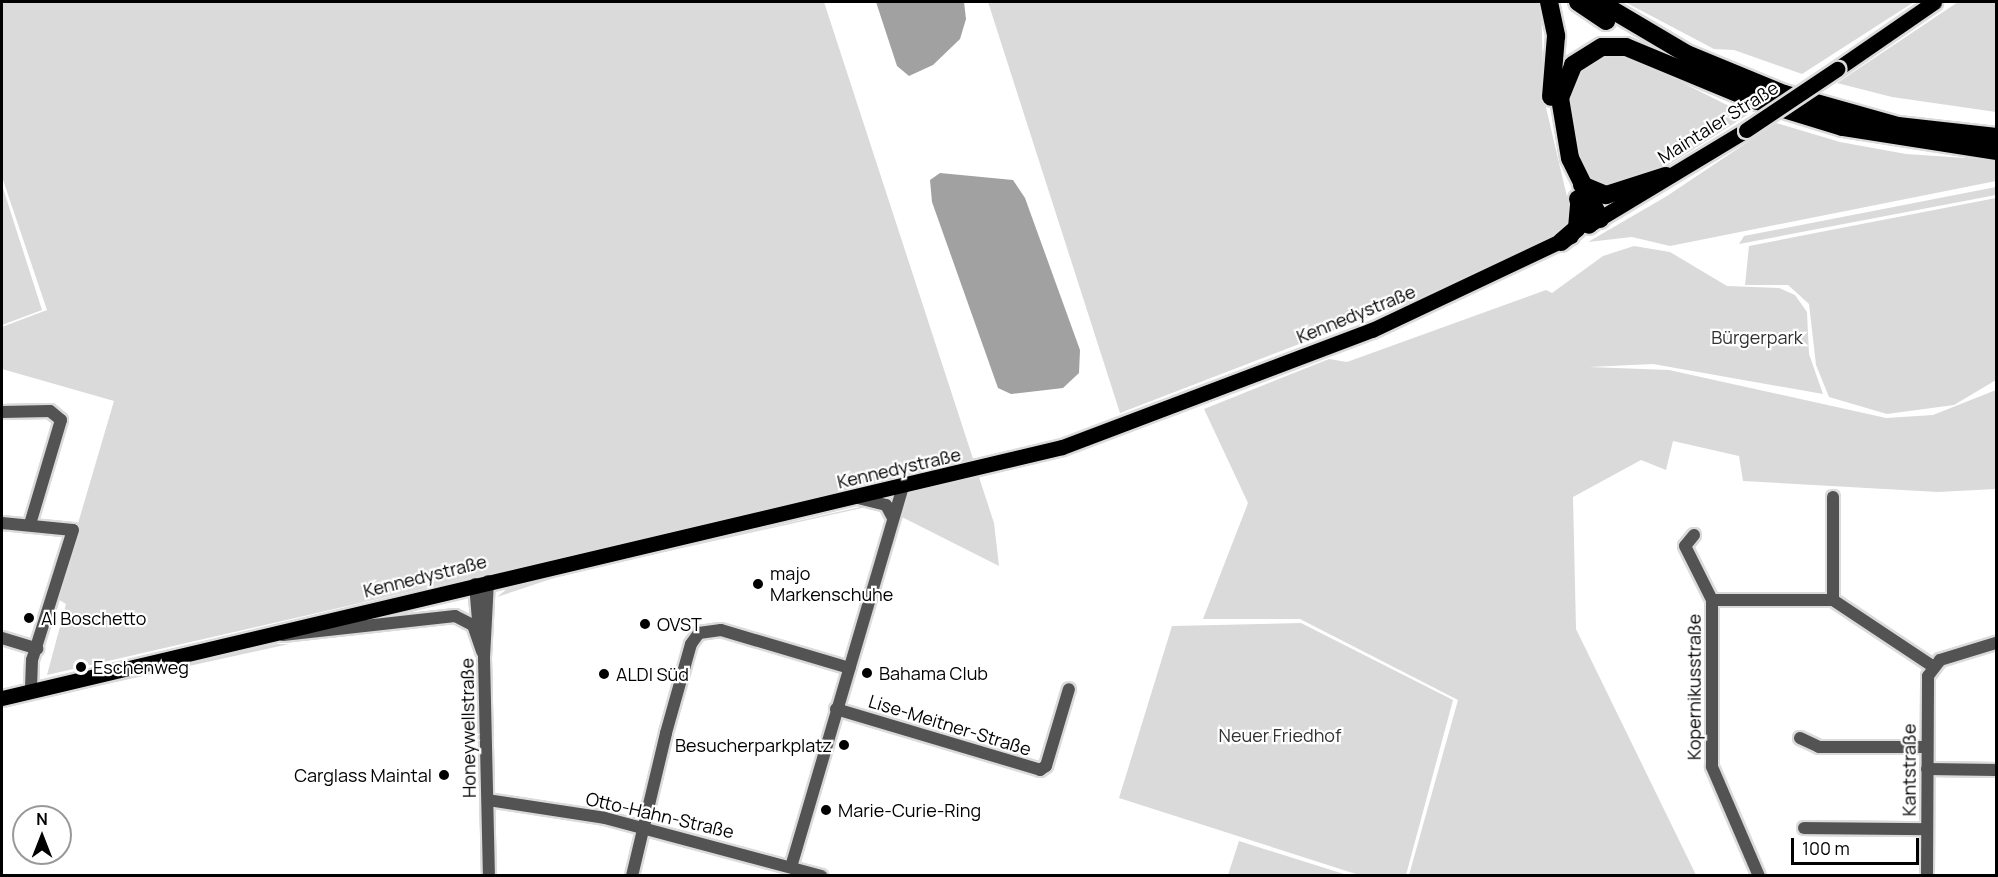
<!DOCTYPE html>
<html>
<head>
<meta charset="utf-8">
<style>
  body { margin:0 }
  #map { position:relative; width:1998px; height:877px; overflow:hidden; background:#fff; font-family:Manrope,sans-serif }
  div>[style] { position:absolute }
  .green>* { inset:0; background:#dadada }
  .water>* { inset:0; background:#a1a1a1 }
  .roads { filter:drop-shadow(2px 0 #dbdbdb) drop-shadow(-2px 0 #dbdbdb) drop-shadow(0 2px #dbdbdb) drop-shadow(0 -2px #dbdbdb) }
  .minor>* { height:12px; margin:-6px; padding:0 6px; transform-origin:6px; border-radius:6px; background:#535353 }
  .major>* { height:15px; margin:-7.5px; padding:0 7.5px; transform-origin:7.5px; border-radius:7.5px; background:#000 }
  .highway>* { height:18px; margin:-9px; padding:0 9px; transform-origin:9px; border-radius:9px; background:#000 }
  .bridges { filter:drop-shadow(2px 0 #dbdbdb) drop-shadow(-2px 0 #dbdbdb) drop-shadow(0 2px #dbdbdb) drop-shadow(0 -2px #dbdbdb) }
  .major-bridge>* { height:15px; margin:-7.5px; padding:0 7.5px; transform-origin:7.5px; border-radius:7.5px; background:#000 }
  .dots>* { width:16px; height:16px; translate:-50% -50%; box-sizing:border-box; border:3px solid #fff; border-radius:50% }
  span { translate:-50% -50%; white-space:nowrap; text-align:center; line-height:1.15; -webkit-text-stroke:4.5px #fff; paint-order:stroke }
  .street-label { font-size:18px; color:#000 }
  .park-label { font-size:18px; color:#313131 }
  .poi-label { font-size:18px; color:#000 }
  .left { translate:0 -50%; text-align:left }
  .right { translate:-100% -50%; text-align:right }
  .frame { position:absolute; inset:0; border:3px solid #000; pointer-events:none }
  .north { position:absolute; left:12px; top:805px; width:60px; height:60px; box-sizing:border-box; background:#fff; border:2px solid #999; border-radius:50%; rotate:0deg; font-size:16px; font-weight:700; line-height:24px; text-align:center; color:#000 }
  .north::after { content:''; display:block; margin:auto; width:21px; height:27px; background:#000; clip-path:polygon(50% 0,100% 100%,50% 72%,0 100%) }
  .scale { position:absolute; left:1791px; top:838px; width:128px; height:27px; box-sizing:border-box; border:3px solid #000; border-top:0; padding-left:8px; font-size:18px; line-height:21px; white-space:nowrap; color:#000; -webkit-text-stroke:4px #fff; paint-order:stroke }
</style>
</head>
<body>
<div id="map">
  <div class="green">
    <div style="clip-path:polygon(2px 2px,824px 2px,994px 523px,999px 566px,882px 507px,862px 508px,566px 574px,497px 597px,513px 584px,869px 505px,849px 491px,47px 675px,66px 604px,56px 598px,114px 401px,2px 369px,2px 327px,47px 310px,2px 177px)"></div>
    <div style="clip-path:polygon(988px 2px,1541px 2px,1544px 99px,1572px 218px,1561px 231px,1440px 290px,1120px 413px)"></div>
    <div style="clip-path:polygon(1625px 2px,1914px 2px,1802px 74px,1734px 50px,1714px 49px)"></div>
    <div style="clip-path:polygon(1958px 2px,1996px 2px,1996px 112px,1892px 97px,1837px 83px)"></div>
    <div style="clip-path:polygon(1614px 55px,1641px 62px,1747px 115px,1650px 177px,1602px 187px,1584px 172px,1568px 97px,1585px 65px)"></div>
    <div style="clip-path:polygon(1776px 123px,1840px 142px,1906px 154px,1996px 160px,1996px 181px,1670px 246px,1632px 237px,1588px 242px,1667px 196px)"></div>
    <div style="clip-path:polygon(2px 185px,42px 310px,2px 325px)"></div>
    <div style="clip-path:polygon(1996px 187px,1996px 195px,1739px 244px,1744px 236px)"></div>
    <div style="clip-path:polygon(1996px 198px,1996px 380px,1954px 405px,1887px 414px,1829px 397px,1816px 365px,1809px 304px,1788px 285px,1745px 285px,1749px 246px)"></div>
    <div style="clip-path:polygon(1634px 246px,1670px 252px,1727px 286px,1779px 288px,1795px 295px,1807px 312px,1809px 354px,1823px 394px,1653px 364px,1589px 367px,1669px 370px,1886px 418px,1933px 415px,1996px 390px,1996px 489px,1938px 492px,1743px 481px,1739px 456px,1673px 441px,1666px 470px,1641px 460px,1573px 497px,1576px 629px,1696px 875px,1409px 875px,1458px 700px,1300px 619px,1203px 619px,1248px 503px,1204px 409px,1329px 359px,1347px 362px,1546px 290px,1552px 293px,1603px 256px)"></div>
    <div style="clip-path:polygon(1301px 623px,1453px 700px,1406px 875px,1359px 875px,1119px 798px,1172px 626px)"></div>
    <div style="clip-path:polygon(277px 644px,289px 644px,2px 707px,201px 657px)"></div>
    <div style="clip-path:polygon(1239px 841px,1347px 875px,1228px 875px)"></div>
  </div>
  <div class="water">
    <div style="clip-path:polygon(876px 2px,964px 2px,966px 19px,960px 39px,933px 65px,909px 76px,897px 66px)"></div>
    <div style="clip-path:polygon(940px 173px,1013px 180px,1025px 198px,1080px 350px,1079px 373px,1063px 388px,1011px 394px,998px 388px,932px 202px,930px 180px)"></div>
  </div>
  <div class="roads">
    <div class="minor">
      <div style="left:2px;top:412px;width:48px;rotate:-1.2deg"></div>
      <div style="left:50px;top:411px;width:14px;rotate:39deg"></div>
      <div style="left:61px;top:420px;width:109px;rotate:106.6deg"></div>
      <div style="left:1833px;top:497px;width:103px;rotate:90deg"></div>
      <div style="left:858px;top:498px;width:29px;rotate:14deg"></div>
      <div style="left:886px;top:505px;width:15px;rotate:62deg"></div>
      <div style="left:2px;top:523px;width:71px;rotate:5.6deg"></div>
      <div style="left:73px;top:530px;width:136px;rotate:107.5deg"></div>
      <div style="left:32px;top:660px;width:31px;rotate:92deg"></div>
      <div style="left:1694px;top:535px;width:14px;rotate:129deg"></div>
      <div style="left:1685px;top:546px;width:60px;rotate:63.4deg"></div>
      <div style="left:1712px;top:600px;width:167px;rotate:90deg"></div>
      <div style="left:1712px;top:767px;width:119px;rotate:66.7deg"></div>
      <div style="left:488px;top:581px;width:77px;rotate:93deg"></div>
      <div style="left:484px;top:658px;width:218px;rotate:88.7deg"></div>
      <div style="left:475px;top:584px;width:49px;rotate:85.3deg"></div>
      <div style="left:1712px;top:600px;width:121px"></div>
      <div style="left:1833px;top:600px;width:121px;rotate:33.6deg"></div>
      <div style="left:283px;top:635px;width:173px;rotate:-6.3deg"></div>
      <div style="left:455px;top:616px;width:20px;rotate:27deg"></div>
      <div style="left:473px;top:625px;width:28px;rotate:71deg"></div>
      <div style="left:2px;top:638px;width:37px;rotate:17deg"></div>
      <div style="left:836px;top:709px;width:213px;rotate:16.6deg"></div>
      <div style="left:1040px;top:770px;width:7px;rotate:-34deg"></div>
      <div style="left:1046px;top:766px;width:80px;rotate:-73.4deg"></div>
      <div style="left:1800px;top:738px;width:21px;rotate:25deg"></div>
      <div style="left:1819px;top:747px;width:108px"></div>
      <div style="left:1927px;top:769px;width:69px;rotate:0.8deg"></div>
      <div style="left:488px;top:800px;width:118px;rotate:8.7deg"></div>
      <div style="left:605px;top:818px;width:224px;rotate:15deg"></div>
      <div style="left:1804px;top:828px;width:123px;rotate:0.5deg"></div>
      <div style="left:791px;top:867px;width:396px;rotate:-73.6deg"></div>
      <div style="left:632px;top:876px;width:147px;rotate:-76.6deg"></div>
      <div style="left:666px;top:733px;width:92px;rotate:-74.3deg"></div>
      <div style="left:691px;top:644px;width:14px;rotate:-54deg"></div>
      <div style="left:699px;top:633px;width:22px;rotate:-8deg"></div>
      <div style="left:721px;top:630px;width:134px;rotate:16.5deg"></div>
      <div style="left:1927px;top:876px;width:200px;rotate:-89.7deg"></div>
      <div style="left:1928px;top:676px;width:20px;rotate:-53deg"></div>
      <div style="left:1940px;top:660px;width:59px;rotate:-16.9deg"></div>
    </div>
    <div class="major">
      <div style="left:1837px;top:69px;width:118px;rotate:-34.6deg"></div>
      <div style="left:1592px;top:223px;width:180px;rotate:-31.1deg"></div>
      <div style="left:2px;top:698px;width:1089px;rotate:-13.32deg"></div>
      <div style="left:1062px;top:447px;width:331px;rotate:-20.7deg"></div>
      <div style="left:1372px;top:330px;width:220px;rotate:-25.3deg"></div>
    </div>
    <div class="highway">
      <div style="left:1549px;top:2px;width:35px;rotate:78deg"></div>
      <div style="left:1556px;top:36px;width:61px;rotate:94.7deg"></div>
      <div style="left:1578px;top:2px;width:34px;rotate:34deg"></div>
      <div style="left:1599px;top:2px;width:102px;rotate:30.6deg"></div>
      <div style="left:1687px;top:54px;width:105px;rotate:22.4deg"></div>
      <div style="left:1784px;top:94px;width:118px;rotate:15.7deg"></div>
      <div style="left:1898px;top:126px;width:99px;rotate:6.4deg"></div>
      <div style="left:1582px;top:185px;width:26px;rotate:23deg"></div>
      <div style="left:1606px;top:195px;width:63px;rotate:-17.6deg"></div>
      <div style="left:1578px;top:199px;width:28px;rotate:67deg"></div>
      <div style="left:1600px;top:219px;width:68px;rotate:-116.2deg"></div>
      <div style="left:1570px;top:158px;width:61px;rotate:-99.5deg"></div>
      <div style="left:1560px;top:98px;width:35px;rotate:-68deg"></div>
      <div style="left:1573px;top:65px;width:34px;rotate:-32deg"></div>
      <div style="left:1602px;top:47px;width:24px"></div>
      <div style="left:1626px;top:47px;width:139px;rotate:22.5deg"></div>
      <div style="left:1754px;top:100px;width:93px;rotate:16.9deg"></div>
      <div style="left:1843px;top:127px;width:155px;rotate:8.9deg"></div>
      <div style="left:1561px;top:242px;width:21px;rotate:-41deg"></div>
      <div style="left:1577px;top:228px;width:23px;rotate:-85deg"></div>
    </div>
  </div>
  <div class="bridges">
    <div class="major-bridge">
      <div style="left:1746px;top:130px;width:110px;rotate:-33.8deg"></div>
    </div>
  </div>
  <div class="dots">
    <div style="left:758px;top:584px;background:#000"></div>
    <div style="left:29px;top:618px;background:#000"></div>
    <div style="left:645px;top:624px;background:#000"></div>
    <div style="left:81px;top:667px;background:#000"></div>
    <div style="left:867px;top:673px;background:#000"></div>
    <div style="left:604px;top:674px;background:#000"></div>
    <div style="left:844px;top:745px;background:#000"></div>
    <div style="left:444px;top:775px;background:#000"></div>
    <div style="left:826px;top:810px;background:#000"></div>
  </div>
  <div class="street-label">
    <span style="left:1718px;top:122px;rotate:-32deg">Maintaler Straße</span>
    <span style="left:1356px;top:314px;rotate:-22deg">Kennedystraße</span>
    <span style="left:899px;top:468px;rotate:-13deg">Kennedystraße</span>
    <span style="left:425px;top:576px;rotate:-14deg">Kennedystraße</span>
    <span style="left:1694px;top:687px;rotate:-90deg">Kopernikusstraße</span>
    <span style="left:950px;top:725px;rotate:17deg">Lise-Meitner-Straße</span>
    <span style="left:468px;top:728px;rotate:-91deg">Honeywellstraße</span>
    <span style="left:1909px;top:770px;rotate:-90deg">Kantstraße</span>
    <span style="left:660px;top:815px;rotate:13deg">Otto-Hahn-Straße</span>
  </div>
  <div class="park-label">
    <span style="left:1757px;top:337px">Bürgerpark</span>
    <span style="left:1280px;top:735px">Neuer Friedhof</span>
  </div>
  <div class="poi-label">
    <span class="left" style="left:770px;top:584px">majo<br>Markenschuhe</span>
    <span class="left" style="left:41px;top:618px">Al Boschetto</span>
    <span class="left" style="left:657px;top:624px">OVST</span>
    <span class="left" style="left:93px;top:667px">Eschenweg</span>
    <span class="left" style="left:879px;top:673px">Bahama Club</span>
    <span class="left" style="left:616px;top:674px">ALDI Süd</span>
    <span class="right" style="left:832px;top:745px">Besucherparkplatz</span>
    <span class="right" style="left:432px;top:775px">Carglass Maintal</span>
    <span class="left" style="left:838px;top:810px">Marie-Curie-Ring</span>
  </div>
  <div class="frame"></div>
  <div class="north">N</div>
  <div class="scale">100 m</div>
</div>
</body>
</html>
